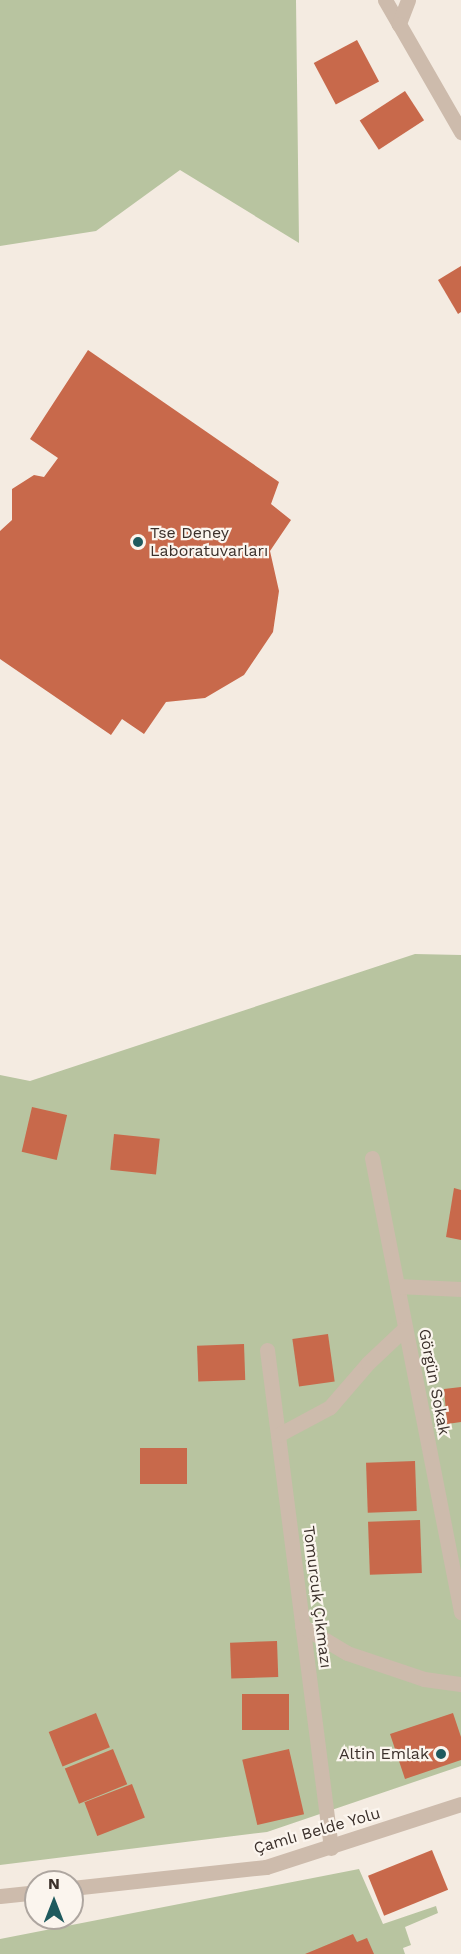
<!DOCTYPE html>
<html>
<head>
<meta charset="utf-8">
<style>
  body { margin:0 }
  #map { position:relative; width:461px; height:1954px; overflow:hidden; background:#f4ebe1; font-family:"Work Sans",sans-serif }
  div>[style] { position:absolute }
  .green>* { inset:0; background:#b8c4a0 }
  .building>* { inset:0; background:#c8694b; transform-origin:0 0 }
  .minor>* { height:15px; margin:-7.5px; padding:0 7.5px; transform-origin:7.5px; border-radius:7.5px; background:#cdbbac }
  .dots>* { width:16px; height:16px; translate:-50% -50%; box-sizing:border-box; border:3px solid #fbf5ee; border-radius:50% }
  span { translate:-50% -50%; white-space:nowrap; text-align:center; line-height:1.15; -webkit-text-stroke:4.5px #fbf5ee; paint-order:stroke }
  .poi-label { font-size:16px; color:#3b302b }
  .left { translate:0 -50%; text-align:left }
  .right { translate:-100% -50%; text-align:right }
  .street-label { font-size:16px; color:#3b302b }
  .north { position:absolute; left:24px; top:1870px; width:60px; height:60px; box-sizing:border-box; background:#fbf5ee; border:2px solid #aea6a0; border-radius:50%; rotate:0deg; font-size:16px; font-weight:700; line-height:24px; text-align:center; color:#3b302b }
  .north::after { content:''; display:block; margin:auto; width:21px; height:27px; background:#1f5a5e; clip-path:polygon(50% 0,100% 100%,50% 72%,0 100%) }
</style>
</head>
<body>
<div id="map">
  <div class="green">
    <div style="clip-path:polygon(0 0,296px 0,299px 243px,180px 170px,96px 231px,0 246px)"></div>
    <div style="clip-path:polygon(415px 954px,461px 955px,461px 1766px,267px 1832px,0 1865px,0 1075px,30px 1081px)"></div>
    <div style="clip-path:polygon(359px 1869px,383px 1924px,436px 1906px,438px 1913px,405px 1927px,411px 1945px,403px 1948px,405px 1954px,0 1954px,0 1939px)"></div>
  </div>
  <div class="building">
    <div style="left:357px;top:40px;width:47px;height:49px;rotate:62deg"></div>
    <div style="left:405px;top:91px;width:35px;height:54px;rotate:57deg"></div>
    <div style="clip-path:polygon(461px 266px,461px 312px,458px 314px,438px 280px)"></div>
    <div style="clip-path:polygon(88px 350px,279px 482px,271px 504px,291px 520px,270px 551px,279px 591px,273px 632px,244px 675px,205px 698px,166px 702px,144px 734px,122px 719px,111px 735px,0 659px,0 531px,12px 520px,12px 489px,34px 475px,44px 477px,58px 458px,30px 439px)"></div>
    <div style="left:32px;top:1107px;width:36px;height:46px;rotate:13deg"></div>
    <div style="left:114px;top:1134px;width:46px;height:36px;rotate:6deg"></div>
    <div style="clip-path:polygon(454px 1188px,461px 1190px,461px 1240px,446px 1237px)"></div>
    <div style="left:328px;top:1334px;width:48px;height:36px;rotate:82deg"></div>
    <div style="left:244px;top:1344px;width:36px;height:47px;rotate:88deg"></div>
    <div style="clip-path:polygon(461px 1387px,461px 1422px,447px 1424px,444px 1389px)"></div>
    <div style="left:187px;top:1448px;width:36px;height:47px;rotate:90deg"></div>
    <div style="left:415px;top:1461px;width:50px;height:49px;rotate:88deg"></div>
    <div style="left:420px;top:1520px;width:53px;height:52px;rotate:88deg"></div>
    <div style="left:277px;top:1641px;width:36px;height:47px;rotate:88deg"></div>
    <div style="left:289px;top:1694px;width:36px;height:47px;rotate:90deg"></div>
    <div style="left:96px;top:1713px;width:37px;height:51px;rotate:68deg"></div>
    <div style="clip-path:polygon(453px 1713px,461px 1737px,461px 1760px,405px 1779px,390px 1734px)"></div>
    <div style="left:113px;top:1749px;width:38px;height:52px;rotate:68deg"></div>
    <div style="left:289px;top:1749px;width:67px;height:48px;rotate:77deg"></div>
    <div style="left:132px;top:1784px;width:36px;height:51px;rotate:69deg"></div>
    <div style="left:432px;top:1850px;width:43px;height:69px;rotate:68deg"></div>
    <div style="clip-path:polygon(353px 1934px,357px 1942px,367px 1938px,374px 1954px,305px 1954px)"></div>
  </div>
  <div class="minor">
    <div style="left:385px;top:0;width:28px;rotate:60deg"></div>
    <div style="left:408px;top:0;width:26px;rotate:111deg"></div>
    <div style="left:399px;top:24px;width:125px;rotate:60.1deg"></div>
    <div style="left:372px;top:1158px;width:463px;rotate:78.9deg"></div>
    <div style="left:397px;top:1286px;width:64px;rotate:2.7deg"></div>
    <div style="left:267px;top:1350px;width:502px;rotate:82.68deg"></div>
    <div style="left:278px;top:1435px;width:59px;rotate:-28.3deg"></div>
    <div style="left:330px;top:1407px;width:58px;rotate:-49.2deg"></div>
    <div style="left:368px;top:1363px;width:51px;rotate:-43.4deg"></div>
    <div style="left:302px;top:1626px;width:52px;rotate:31deg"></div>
    <div style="left:347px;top:1653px;width:81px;rotate:18.7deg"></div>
    <div style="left:424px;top:1679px;width:37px;rotate:8deg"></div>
    <div style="left:72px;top:1888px;width:195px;rotate:-6.2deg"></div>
    <div style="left:266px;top:1867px;width:205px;rotate:-17.9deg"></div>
    <div style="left:0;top:1896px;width:36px;rotate:-6deg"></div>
  </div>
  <div class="dots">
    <div style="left:138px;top:542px;background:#1f5a5e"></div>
    <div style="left:441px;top:1754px;background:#1f5a5e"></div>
  </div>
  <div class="poi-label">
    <span class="left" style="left:150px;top:542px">Tse Deney<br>Laboratuvarları</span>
    <span class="right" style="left:429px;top:1754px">Altin Emlak</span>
  </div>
  <div class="street-label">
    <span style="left:434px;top:1382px;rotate:79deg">Görgün Sokak</span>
    <span style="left:317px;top:1597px;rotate:83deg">Tomurcuk Çıkmazı</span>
    <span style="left:317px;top:1831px;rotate:-16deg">Çamlı Belde Yolu</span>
  </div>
  <div class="north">N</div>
</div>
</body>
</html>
